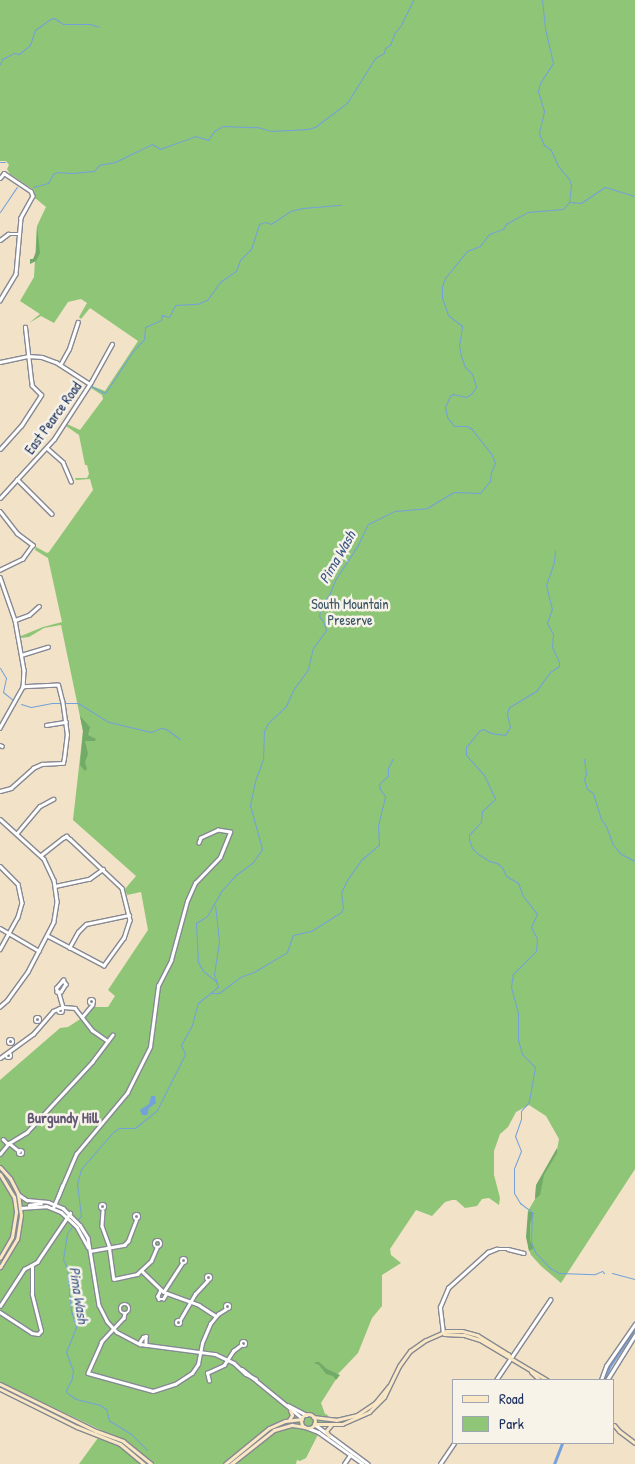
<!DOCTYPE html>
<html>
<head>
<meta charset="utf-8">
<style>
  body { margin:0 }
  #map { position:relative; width:635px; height:1464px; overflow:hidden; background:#f1e2c8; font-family:"Patrick Hand",sans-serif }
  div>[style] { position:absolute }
  .green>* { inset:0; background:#8ec577 }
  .forest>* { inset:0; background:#72aa68 }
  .water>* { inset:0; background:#73a1db }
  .stream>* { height:1px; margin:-0.5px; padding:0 0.5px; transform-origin:0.5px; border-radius:0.5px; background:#73a1db }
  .canal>* { height:3px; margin:-1.5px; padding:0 1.5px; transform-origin:1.5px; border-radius:1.5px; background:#73a1db }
  .roads { filter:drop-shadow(1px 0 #868893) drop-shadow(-1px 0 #868893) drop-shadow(0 1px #868893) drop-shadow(0 -1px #868893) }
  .minor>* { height:2.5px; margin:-1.25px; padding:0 1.25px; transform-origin:1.25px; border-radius:1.25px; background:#fff }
  .minor>.ring { margin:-1.25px; padding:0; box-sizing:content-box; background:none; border:2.5px solid #fff; border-radius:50% }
  .tertiary>* { height:3px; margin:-1.5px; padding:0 1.5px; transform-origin:1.5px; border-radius:1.5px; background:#fff }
  .secondary>* { height:3px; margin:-1.5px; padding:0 1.5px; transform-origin:1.5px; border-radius:1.5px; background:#fae7c3 }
  .secondary>.ring { margin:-1.5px; padding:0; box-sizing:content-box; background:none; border:3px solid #fae7c3; border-radius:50% }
  span { translate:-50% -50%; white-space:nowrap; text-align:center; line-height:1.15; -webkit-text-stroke:5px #f7f3e8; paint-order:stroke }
  .street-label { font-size:14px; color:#1b2f5e }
  .park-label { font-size:14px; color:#385464 }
  .water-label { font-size:15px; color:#3a578a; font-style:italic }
  .neighbourhood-label { font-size:15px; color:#645876; font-weight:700 }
  .legend { position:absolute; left:452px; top:1379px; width:162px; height:65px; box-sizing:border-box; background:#f7f3e8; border:1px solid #9fa5b1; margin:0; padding:6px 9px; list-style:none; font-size:15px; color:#1b2f5e }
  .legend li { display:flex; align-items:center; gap:10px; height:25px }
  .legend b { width:25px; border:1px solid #9fa5b1 }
</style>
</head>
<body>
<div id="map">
  <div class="green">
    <div style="clip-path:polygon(0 0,635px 0,635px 1169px,561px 1283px,541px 1266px,531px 1255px,528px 1247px,530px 1212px,528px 1211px,535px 1199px,536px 1187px,557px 1150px,559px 1139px,546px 1116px,529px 1105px,516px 1112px,508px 1127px,500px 1134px,494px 1151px,494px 1175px,500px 1198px,499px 1205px,489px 1198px,482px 1199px,477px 1206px,465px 1208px,456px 1200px,452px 1200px,445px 1202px,432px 1216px,416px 1210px,390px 1249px,391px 1255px,401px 1263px,382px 1275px,382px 1306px,372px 1318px,358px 1353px,338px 1374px,336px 1373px,338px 1376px,321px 1403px,325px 1414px,328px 1415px,306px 1458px,300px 1461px,297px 1460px,296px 1464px,79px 1464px,103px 1431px,0 1382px,0 1080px,60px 1028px,68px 1027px,85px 1016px,92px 1007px,108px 1007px,115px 996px,108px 990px,148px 930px,141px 892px,127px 895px,125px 889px,136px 876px,73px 820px,83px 731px,61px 625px,44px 628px,29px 637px,21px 638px,21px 636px,43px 627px,62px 622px,48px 558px,35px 550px,36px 547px,47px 553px,49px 552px,93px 490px,90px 479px,76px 480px,75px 478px,87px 478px,89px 474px,87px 465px,85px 465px,79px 435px,66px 426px,67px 424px,80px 430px,103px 399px,102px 395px,91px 388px,92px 386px,105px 391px,138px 341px,90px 308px,81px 319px,79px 317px,87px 303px,81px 299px,68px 302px,54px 323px,41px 316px,29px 323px,40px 314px,20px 301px,34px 277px,37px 226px,46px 207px,35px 198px,34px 190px,10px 174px,7px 169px,9px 165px,6px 161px,0 161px)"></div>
  </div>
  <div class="forest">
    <div style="clip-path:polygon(37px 226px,40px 253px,36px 261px,30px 264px,30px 259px,33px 259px,36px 252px)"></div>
    <div style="clip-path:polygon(80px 716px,90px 727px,88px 735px,96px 739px,95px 741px,85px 741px,88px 754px,85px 762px,87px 769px,85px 771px,80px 765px,83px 731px)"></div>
    <div style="clip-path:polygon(557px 1148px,557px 1153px,544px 1175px,540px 1195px,535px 1199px,536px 1185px)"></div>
    <div style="clip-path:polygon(528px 1211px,534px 1213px,530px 1224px,530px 1241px,534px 1248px,529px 1251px,526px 1237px)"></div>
    <div style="clip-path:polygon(316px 1362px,319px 1362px,327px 1369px,340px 1375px,336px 1380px,333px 1376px,326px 1374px,319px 1365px,314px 1363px)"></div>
  </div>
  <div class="water">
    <div style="clip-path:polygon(151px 1096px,155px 1096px,156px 1103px,149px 1108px,147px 1115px,142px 1115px,140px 1110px,149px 1104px)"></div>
  </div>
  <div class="stream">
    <div style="left:0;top:64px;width:5px;rotate:-68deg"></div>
    <div style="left:2px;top:59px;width:13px;rotate:-27deg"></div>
    <div style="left:14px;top:53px;width:5px;rotate:11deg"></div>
    <div style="left:19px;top:54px;width:14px;rotate:-39deg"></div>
    <div style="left:30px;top:45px;width:16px;rotate:-72deg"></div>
    <div style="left:35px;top:30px;width:19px;rotate:-36deg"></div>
    <div style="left:50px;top:19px;width:4px;rotate:-14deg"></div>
    <div style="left:54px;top:18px;width:11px;rotate:34deg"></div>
    <div style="left:63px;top:24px;width:27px"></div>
    <div style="left:90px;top:24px;width:9px;rotate:18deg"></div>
    <div style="left:0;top:162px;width:5px"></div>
    <div style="left:33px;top:187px;width:16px;rotate:-15deg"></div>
    <div style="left:48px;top:183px;width:10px;rotate:-61deg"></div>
    <div style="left:53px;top:174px;width:5px;rotate:-22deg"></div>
    <div style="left:58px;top:172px;width:14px;rotate:4deg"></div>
    <div style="left:72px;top:173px;width:22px;rotate:-5deg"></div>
    <div style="left:94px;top:171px;width:8px;rotate:-50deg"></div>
    <div style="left:99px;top:165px;width:16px;rotate:-11deg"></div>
    <div style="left:115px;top:162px;width:41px;rotate:-25.9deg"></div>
    <div style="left:152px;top:144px;width:9px;rotate:32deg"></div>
    <div style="left:160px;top:149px;width:37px;rotate:-20deg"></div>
    <div style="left:195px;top:136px;width:14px;rotate:17deg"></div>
    <div style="left:208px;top:140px;width:11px;rotate:-56deg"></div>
    <div style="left:214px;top:131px;width:10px;rotate:-29deg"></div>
    <div style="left:223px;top:126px;width:34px;rotate:2deg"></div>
    <div style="left:257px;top:127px;width:15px;rotate:16deg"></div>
    <div style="left:271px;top:131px;width:37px;rotate:-3deg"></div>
    <div style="left:308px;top:129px;width:7px;rotate:-16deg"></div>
    <div style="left:315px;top:127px;width:40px;rotate:-37deg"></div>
    <div style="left:347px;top:103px;width:53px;rotate:-58.1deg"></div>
    <div style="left:375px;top:58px;width:10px;rotate:-29deg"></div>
    <div style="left:384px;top:53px;width:5px;rotate:-79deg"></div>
    <div style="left:385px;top:48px;width:6px;rotate:-31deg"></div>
    <div style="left:390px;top:45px;width:14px;rotate:-69deg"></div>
    <div style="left:395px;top:32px;width:9px;rotate:-49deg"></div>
    <div style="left:401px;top:25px;width:28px;rotate:-64deg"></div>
    <div style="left:569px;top:202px;width:12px;rotate:5deg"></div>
    <div style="left:581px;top:203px;width:29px;rotate:-34deg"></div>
    <div style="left:605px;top:187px;width:31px;rotate:17deg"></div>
    <div style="left:0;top:212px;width:30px;rotate:-56deg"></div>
    <div style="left:91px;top:386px;width:15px;rotate:28deg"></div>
    <div style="left:104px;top:393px;width:2px;rotate:-27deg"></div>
    <div style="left:106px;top:392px;width:49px;rotate:-56.6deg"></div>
    <div style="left:133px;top:351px;width:16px;rotate:-47deg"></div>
    <div style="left:144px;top:339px;width:12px;rotate:-85deg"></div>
    <div style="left:145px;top:327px;width:17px;rotate:-24deg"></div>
    <div style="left:161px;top:320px;width:5px;rotate:-79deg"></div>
    <div style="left:162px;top:315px;width:7px;rotate:16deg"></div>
    <div style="left:169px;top:317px;width:13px;rotate:-63deg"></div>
    <div style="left:175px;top:305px;width:22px;rotate:-3deg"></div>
    <div style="left:197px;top:304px;width:11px;rotate:-22deg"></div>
    <div style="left:207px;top:300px;width:22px;rotate:-54deg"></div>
    <div style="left:220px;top:282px;width:19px;rotate:-35deg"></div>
    <div style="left:236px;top:271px;width:12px;rotate:-70deg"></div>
    <div style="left:240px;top:260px;width:16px;rotate:-45deg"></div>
    <div style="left:251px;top:249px;width:26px;rotate:-72deg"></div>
    <div style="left:259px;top:224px;width:6px;rotate:-18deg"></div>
    <div style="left:265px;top:222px;width:6px;rotate:18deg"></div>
    <div style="left:271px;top:224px;width:23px;rotate:-34deg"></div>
    <div style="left:290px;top:211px;width:13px;rotate:-13deg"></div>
    <div style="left:303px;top:208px;width:38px;rotate:-5deg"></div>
    <div style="left:555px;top:550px;width:12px;rotate:95deg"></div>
    <div style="left:554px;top:562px;width:24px;rotate:109deg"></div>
    <div style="left:546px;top:585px;width:25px;rotate:76deg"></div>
    <div style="left:552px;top:609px;width:15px;rotate:110deg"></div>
    <div style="left:547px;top:623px;width:13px;rotate:61deg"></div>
    <div style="left:553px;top:634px;width:13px;rotate:94deg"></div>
    <div style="left:552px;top:647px;width:17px;rotate:65deg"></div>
    <div style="left:559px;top:662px;width:4px;rotate:90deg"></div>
    <div style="left:559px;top:666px;width:11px;rotate:146deg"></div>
    <div style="left:550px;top:672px;width:24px;rotate:126deg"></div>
    <div style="left:536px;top:691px;width:31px;rotate:149deg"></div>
    <div style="left:509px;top:707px;width:7px;rotate:106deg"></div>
    <div style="left:507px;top:714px;width:13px;rotate:77deg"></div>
    <div style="left:510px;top:727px;width:9px;rotate:122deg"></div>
    <div style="left:505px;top:735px;width:14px;rotate:-172deg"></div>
    <div style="left:491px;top:733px;width:9px;rotate:-153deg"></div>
    <div style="left:483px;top:729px;width:4px;rotate:153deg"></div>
    <div style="left:479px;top:731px;width:21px;rotate:129deg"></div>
    <div style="left:466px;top:747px;width:8px;rotate:90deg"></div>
    <div style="left:466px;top:755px;width:27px;rotate:48deg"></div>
    <div style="left:484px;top:775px;width:26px;rotate:65deg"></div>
    <div style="left:495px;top:799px;width:18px;rotate:137deg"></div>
    <div style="left:482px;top:811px;width:11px;rotate:95deg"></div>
    <div style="left:481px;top:822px;width:18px;rotate:133deg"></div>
    <div style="left:469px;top:835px;width:4px;rotate:90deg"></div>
    <div style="left:469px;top:839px;width:9px;rotate:72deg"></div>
    <div style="left:472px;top:848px;width:8px;rotate:45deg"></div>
    <div style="left:478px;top:854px;width:13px;rotate:32deg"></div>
    <div style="left:489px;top:861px;width:8px;rotate:14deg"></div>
    <div style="left:497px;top:863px;width:6px;rotate:39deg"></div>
    <div style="left:502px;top:867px;width:10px;rotate:66deg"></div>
    <div style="left:506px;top:876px;width:14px;rotate:30deg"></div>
    <div style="left:518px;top:883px;width:14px;rotate:69deg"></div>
    <div style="left:523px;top:896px;width:23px;rotate:52deg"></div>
    <div style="left:537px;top:914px;width:14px;rotate:115deg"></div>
    <div style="left:531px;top:927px;width:13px;rotate:63deg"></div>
    <div style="left:537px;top:939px;width:12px;rotate:95deg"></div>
    <div style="left:536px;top:951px;width:33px;rotate:135deg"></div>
    <div style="left:513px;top:974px;width:13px;rotate:99deg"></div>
    <div style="left:511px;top:987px;width:28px;rotate:75deg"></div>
    <div style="left:518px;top:1014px;width:26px;rotate:90deg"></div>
    <div style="left:518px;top:1040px;width:15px;rotate:74deg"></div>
    <div style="left:522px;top:1054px;width:18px;rotate:45deg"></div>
    <div style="left:535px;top:1067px;width:36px;rotate:100deg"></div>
    <div style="left:529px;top:1102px;width:12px;rotate:132deg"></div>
    <div style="left:521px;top:1111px;width:8px;rotate:90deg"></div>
    <div style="left:521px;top:1119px;width:18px;rotate:109deg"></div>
    <div style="left:515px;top:1136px;width:16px;rotate:68deg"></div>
    <div style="left:521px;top:1151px;width:18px;rotate:112deg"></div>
    <div style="left:514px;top:1168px;width:25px;rotate:90deg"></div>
    <div style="left:514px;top:1193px;width:12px;rotate:59deg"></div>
    <div style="left:520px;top:1203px;width:15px;rotate:37deg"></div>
    <div style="left:532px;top:1212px;width:30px;rotate:92deg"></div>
    <div style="left:531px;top:1242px;width:11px;rotate:68deg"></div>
    <div style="left:535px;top:1252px;width:22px;rotate:47deg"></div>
    <div style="left:550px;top:1268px;width:10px;rotate:29deg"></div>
    <div style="left:559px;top:1273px;width:36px;rotate:2deg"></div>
    <div style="left:595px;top:1274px;width:8px;rotate:-23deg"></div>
    <div style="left:602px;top:1271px;width:3px;rotate:45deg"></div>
    <div style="left:0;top:668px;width:12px;rotate:59deg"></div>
    <div style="left:6px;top:678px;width:14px;rotate:102deg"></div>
    <div style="left:3px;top:692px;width:13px;rotate:39deg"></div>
    <div style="left:21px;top:704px;width:10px;rotate:17deg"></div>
    <div style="left:31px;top:707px;width:20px;rotate:-11deg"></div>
    <div style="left:51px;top:703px;width:27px"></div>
    <div style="left:78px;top:703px;width:36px;rotate:32deg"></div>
    <div style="left:109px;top:722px;width:43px;rotate:13.4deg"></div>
    <div style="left:151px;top:732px;width:11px;rotate:-22deg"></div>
    <div style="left:161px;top:728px;width:5px;rotate:11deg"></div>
    <div style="left:166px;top:729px;width:17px;rotate:36deg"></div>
    <div style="left:584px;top:759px;width:15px;rotate:82deg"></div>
    <div style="left:586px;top:774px;width:5px;rotate:112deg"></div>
    <div style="left:584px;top:779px;width:10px;rotate:73deg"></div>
    <div style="left:587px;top:789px;width:7px;rotate:34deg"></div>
    <div style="left:593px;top:793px;width:27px;rotate:73deg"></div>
    <div style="left:601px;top:819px;width:9px;rotate:54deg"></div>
    <div style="left:606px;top:826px;width:20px;rotate:70deg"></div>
    <div style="left:613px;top:845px;width:12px;rotate:48deg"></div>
    <div style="left:621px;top:854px;width:16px;rotate:27deg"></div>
    <div style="left:217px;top:982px;width:18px;rotate:-142deg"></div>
    <div style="left:203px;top:971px;width:10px;rotate:-119deg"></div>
    <div style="left:198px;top:962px;width:39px;rotate:-93deg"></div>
    <div style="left:196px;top:923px;width:13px;rotate:-32deg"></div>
    <div style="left:207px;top:916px;width:30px;rotate:-60deg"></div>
    <div style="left:222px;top:890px;width:21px;rotate:-47deg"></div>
    <div style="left:236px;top:875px;width:21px;rotate:-37deg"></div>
    <div style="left:253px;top:862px;width:16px;rotate:-55deg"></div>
    <div style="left:262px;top:849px;width:46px;rotate:-105.3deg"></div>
    <div style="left:250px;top:805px;width:25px;rotate:-78deg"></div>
    <div style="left:255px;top:781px;width:23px;rotate:-70deg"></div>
    <div style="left:263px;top:759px;width:28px;rotate:-88deg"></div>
    <div style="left:264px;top:731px;width:9px;rotate:-63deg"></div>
    <div style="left:268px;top:723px;width:25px;rotate:-43deg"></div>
    <div style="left:286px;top:706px;width:17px;rotate:-66deg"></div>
    <div style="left:293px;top:690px;width:26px;rotate:-54deg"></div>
    <div style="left:308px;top:669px;width:22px;rotate:-77deg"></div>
    <div style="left:313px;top:648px;width:22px;rotate:-54deg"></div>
    <div style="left:326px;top:630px;width:9px;rotate:-108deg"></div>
    <div style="left:323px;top:621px;width:6px;rotate:-129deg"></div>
    <div style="left:319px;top:616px;width:11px;rotate:-80deg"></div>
    <div style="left:321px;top:605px;width:13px;rotate:-51deg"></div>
    <div style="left:329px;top:595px;width:16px;rotate:-68deg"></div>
    <div style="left:335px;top:580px;width:42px;rotate:-56.7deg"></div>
    <div style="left:358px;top:545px;width:23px;rotate:-65deg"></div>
    <div style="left:368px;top:524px;width:30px;rotate:-26deg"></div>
    <div style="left:395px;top:511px;width:32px;rotate:-5deg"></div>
    <div style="left:427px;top:508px;width:31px;rotate:-31deg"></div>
    <div style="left:454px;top:492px;width:26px;rotate:2deg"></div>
    <div style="left:480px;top:493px;width:16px;rotate:-50deg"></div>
    <div style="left:490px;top:481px;width:9px;rotate:-84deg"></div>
    <div style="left:491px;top:472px;width:10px;rotate:-66deg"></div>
    <div style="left:495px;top:463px;width:9px;rotate:-111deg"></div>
    <div style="left:492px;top:455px;width:33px;rotate:-128deg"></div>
    <div style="left:472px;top:429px;width:6px;rotate:-149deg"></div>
    <div style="left:467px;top:426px;width:13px;rotate:180deg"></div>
    <div style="left:454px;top:426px;width:11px;rotate:-128deg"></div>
    <div style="left:447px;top:417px;width:10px;rotate:-101deg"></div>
    <div style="left:445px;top:407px;width:12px;rotate:-66deg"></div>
    <div style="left:450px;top:396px;width:4px;rotate:-34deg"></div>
    <div style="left:453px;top:394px;width:13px;rotate:13deg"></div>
    <div style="left:466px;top:397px;width:6px;rotate:-31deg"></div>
    <div style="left:471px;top:394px;width:9px;rotate:-54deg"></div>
    <div style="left:476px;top:387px;width:14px;rotate:-107deg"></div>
    <div style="left:472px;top:374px;width:10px;rotate:-135deg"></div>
    <div style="left:465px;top:367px;width:12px;rotate:-110deg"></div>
    <div style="left:461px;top:356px;width:10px;rotate:-101deg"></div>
    <div style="left:459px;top:346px;width:20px;rotate:-81deg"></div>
    <div style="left:462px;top:326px;width:18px;rotate:-142deg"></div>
    <div style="left:448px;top:315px;width:18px;rotate:-109deg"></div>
    <div style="left:442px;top:298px;width:12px;rotate:-90deg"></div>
    <div style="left:442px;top:286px;width:9px;rotate:-69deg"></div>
    <div style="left:445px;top:278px;width:35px;rotate:-51deg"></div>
    <div style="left:467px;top:251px;width:14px;rotate:-21deg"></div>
    <div style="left:480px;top:246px;width:15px;rotate:-53deg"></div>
    <div style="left:489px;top:234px;width:15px;rotate:-20deg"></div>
    <div style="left:503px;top:229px;width:6px;rotate:-59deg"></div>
    <div style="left:506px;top:224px;width:25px;rotate:-29deg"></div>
    <div style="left:528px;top:212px;width:35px;rotate:-5deg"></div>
    <div style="left:563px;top:209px;width:9px;rotate:-49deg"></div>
    <div style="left:569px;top:202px;width:17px;rotate:-83deg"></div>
    <div style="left:571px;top:185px;width:6px;rotate:-108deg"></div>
    <div style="left:569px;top:179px;width:17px;rotate:-130deg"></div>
    <div style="left:558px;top:166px;width:17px;rotate:-114deg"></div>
    <div style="left:551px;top:150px;width:9px;rotate:-144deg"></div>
    <div style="left:544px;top:145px;width:13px;rotate:-113deg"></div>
    <div style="left:539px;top:133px;width:23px;rotate:-77deg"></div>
    <div style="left:544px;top:111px;width:21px;rotate:-107deg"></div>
    <div style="left:538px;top:91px;width:8px;rotate:-76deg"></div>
    <div style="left:540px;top:83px;width:24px;rotate:-57deg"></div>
    <div style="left:553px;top:63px;width:36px;rotate:-103deg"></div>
    <div style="left:545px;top:28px;width:28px;rotate:-96deg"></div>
    <div style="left:211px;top:993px;width:8px"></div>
    <div style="left:219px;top:993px;width:26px;rotate:-37deg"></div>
    <div style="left:240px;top:977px;width:15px;rotate:-20deg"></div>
    <div style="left:254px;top:972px;width:39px;rotate:-31deg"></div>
    <div style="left:287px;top:952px;width:18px;rotate:-71deg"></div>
    <div style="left:293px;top:935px;width:18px;rotate:-13deg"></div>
    <div style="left:311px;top:931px;width:36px;rotate:-32deg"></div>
    <div style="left:341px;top:912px;width:5px;rotate:-68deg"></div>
    <div style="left:343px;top:907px;width:14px;rotate:-98deg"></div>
    <div style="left:341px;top:893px;width:14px;rotate:-65deg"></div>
    <div style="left:347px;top:880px;width:24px;rotate:-55deg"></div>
    <div style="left:361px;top:860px;width:23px;rotate:-40deg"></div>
    <div style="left:379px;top:845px;width:20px;rotate:-93deg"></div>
    <div style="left:378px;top:825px;width:30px;rotate:-76deg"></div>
    <div style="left:385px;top:796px;width:9px;rotate:-126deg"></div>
    <div style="left:380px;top:789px;width:5px;rotate:-101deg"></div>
    <div style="left:379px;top:784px;width:12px;rotate:-42deg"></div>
    <div style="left:388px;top:776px;width:8px;rotate:-90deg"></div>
    <div style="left:388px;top:768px;width:11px;rotate:-63deg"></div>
    <div style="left:612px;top:1273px;width:24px;rotate:15deg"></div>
    <div style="left:147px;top:1450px;width:23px;rotate:-135deg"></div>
    <div style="left:131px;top:1434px;width:26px;rotate:-148deg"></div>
    <div style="left:109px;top:1420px;width:11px;rotate:-105deg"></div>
    <div style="left:106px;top:1409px;width:7px;rotate:-146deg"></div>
    <div style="left:100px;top:1405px;width:25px;rotate:-166deg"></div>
    <div style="left:76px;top:1399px;width:11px;rotate:-146deg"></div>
    <div style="left:67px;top:1393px;width:3px;rotate:-108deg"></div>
    <div style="left:66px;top:1390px;width:13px;rotate:-63deg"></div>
    <div style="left:72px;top:1378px;width:7px;rotate:-82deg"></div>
    <div style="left:73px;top:1371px;width:20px;rotate:-110deg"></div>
    <div style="left:66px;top:1352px;width:27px;rotate:-68deg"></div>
    <div style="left:76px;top:1327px;width:17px;rotate:-107deg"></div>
    <div style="left:71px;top:1311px;width:43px;rotate:-95.3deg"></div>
    <div style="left:67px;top:1268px;width:10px;rotate:-114deg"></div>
    <div style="left:63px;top:1259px;width:26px;rotate:-81deg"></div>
    <div style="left:67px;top:1233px;width:22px;rotate:-51deg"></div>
    <div style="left:81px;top:1216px;width:32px;rotate:-97deg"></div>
    <div style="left:77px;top:1184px;width:16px;rotate:-75deg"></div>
    <div style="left:81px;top:1169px;width:49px;rotate:-49.1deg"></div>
    <div style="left:113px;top:1132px;width:7px;rotate:-34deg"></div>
    <div style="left:119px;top:1128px;width:16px"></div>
    <div style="left:135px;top:1128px;width:28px;rotate:-39deg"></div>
    <div style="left:157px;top:1110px;width:63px;rotate:-63.4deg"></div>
    <div style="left:185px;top:1054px;width:10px;rotate:-114deg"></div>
    <div style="left:181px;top:1045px;width:23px;rotate:-61deg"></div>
    <div style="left:192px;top:1025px;width:23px;rotate:-75deg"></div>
    <div style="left:198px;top:1003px;width:26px;rotate:-39deg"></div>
    <div style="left:218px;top:987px;width:14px;rotate:-107deg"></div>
    <div style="left:214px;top:974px;width:32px;rotate:-81deg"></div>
    <div style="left:219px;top:942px;width:37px;rotate:-96deg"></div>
  </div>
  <div class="canal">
    <div style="left:603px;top:1380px;width:14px;rotate:-65deg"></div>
    <div style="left:609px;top:1367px;width:47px;rotate:-56.3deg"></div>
    <div style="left:554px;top:1464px;width:22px;rotate:-69deg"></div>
  </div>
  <div class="roads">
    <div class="minor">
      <div style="left:0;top:178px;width:6px;rotate:-51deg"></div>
      <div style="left:4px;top:173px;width:32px;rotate:34deg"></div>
      <div style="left:31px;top:191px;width:5px;rotate:68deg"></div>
      <div style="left:33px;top:196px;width:25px;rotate:119deg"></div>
      <div style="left:21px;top:218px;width:56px;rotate:95.1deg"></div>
      <div style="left:16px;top:274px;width:31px;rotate:121deg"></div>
      <div style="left:0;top:240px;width:10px;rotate:-37deg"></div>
      <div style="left:8px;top:234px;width:12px"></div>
      <div style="left:0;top:362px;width:29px;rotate:-12deg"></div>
      <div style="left:28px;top:356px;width:14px;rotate:4deg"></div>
      <div style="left:42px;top:357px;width:15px;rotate:20deg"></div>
      <div style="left:56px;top:362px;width:40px;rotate:32.9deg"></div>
      <div style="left:60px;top:365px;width:18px;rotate:-61deg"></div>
      <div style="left:69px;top:349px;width:28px;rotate:-72deg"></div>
      <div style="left:47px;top:448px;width:21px;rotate:41deg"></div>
      <div style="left:63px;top:462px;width:21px;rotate:67deg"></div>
      <div style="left:0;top:449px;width:31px;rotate:-48deg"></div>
      <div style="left:21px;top:426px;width:37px;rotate:-57deg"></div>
      <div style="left:41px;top:395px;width:13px;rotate:-135deg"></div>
      <div style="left:32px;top:386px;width:6px;rotate:-99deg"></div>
      <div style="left:31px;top:380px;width:53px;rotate:-96.5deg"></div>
      <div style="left:17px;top:479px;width:49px;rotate:45deg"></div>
      <div style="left:0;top:498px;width:80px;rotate:-47.5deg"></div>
      <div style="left:54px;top:439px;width:68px;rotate:-57deg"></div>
      <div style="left:91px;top:382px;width:43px;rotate:-61.1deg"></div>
      <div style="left:0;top:511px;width:28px;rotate:52deg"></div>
      <div style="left:17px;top:533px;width:20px;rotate:37deg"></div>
      <div style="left:33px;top:545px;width:17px;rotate:126deg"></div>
      <div style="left:23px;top:559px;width:25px;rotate:154deg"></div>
      <div style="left:0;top:577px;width:46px;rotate:70.8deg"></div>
      <div style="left:15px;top:620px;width:51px;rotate:79.8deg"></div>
      <div style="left:24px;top:670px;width:17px;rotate:93deg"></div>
      <div style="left:23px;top:687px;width:47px;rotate:119.3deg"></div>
      <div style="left:15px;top:620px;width:15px;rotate:-20deg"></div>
      <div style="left:29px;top:615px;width:13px;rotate:-42deg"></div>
      <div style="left:21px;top:655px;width:28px;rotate:-17deg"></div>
      <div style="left:46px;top:725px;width:20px;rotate:-9deg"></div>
      <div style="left:0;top:745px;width:2px;rotate:27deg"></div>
      <div style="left:0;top:791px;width:11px;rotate:-15deg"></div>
      <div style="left:11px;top:788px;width:30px;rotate:-42deg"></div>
      <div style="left:33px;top:768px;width:10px;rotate:-24deg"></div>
      <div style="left:42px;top:764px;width:21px;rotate:-3deg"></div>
      <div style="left:63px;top:763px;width:5px;rotate:-79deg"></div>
      <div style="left:64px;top:758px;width:23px;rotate:-83deg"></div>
      <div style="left:67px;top:735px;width:34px;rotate:-98deg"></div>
      <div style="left:62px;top:701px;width:16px;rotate:-104deg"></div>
      <div style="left:58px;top:685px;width:35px;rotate:177deg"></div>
      <div style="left:0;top:819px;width:59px;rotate:42.3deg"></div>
      <div style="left:44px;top:859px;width:23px;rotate:65deg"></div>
      <div style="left:54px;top:880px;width:22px;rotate:82deg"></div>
      <div style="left:57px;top:902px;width:20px;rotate:99deg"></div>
      <div style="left:54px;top:922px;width:56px;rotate:117.5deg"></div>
      <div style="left:28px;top:972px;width:34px;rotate:126deg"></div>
      <div style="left:8px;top:1000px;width:11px;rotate:139deg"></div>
      <div style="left:17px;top:833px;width:35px;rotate:-50deg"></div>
      <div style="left:40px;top:806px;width:15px;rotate:-28deg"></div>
      <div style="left:41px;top:855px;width:28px;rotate:-38deg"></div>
      <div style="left:63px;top:838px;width:4px;rotate:-34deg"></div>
      <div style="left:66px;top:836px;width:5px;rotate:37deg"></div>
      <div style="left:70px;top:839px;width:71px;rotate:43.3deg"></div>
      <div style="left:122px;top:888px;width:33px;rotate:76deg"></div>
      <div style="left:130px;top:920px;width:19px;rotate:108deg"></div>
      <div style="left:124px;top:938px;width:34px;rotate:126deg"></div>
      <div style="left:104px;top:966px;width:64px;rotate:-152.2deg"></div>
      <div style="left:0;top:866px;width:25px;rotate:45deg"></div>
      <div style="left:18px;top:884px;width:19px;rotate:78deg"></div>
      <div style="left:22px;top:903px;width:15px;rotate:106deg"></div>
      <div style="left:18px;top:917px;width:37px;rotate:119deg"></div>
      <div style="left:55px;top:886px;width:35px;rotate:-12deg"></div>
      <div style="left:89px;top:879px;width:17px;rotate:-36deg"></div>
      <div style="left:0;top:928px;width:45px;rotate:30.5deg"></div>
      <div style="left:69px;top:948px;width:18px;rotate:-61deg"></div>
      <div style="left:78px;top:932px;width:11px;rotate:-45deg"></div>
      <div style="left:86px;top:924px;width:44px;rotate:-11.8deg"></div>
      <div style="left:63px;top:980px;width:5px;rotate:53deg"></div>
      <div style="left:66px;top:984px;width:9px;rotate:122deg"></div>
      <div style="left:61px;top:992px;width:4px;rotate:180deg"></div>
      <div style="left:57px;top:992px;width:4px;rotate:-104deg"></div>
      <div style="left:56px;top:988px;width:11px;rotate:-49deg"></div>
      <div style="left:59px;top:993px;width:15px;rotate:74deg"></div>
      <div class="ring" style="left:89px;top:999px;width:3.5px;height:3.5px"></div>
      <div class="ring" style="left:58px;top:1008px;width:3.5px;height:3.5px"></div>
      <div class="ring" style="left:35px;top:1017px;width:3.5px;height:3.5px"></div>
      <div style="left:82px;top:1017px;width:16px;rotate:-50deg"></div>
      <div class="ring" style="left:8px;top:1039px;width:3.5px;height:3.5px"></div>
      <div class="ring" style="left:6px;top:1053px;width:3.5px;height:3.5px"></div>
      <div style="left:0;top:1058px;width:41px;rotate:-36deg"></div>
      <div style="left:33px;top:1034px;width:30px;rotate:-49deg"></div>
      <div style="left:53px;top:1011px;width:11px;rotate:-22deg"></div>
      <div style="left:63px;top:1007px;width:12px;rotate:5deg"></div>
      <div style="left:75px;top:1008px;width:28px;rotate:52deg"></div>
      <div style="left:92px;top:1030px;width:19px;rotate:35deg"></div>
      <div style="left:3px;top:1139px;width:7px;rotate:45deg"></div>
      <div style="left:9px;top:1143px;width:13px;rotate:39deg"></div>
      <div class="ring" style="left:18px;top:1150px;width:3.5px;height:3.5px"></div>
      <div style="left:0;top:1154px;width:14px;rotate:-51deg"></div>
      <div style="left:9px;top:1143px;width:21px;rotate:-31deg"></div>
      <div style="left:27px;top:1132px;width:96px;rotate:-47.1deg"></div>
      <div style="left:92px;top:1062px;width:34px;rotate:-53deg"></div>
      <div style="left:18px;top:1194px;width:11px;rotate:34deg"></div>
      <div style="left:27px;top:1200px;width:21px;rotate:5deg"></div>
      <div style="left:48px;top:1202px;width:16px;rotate:22deg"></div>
      <div style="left:63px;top:1208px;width:24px;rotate:45deg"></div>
      <div style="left:80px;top:1225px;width:15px;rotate:58deg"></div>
      <div style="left:88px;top:1238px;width:68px;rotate:80.7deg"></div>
      <div style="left:99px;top:1305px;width:18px;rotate:63deg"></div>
      <div style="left:107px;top:1321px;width:15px;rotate:48deg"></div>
      <div style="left:117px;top:1332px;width:26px;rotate:28deg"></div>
      <div style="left:140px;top:1344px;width:76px;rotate:7.6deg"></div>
      <div style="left:215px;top:1354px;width:21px;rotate:25deg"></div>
      <div style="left:234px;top:1363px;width:16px;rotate:43deg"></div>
      <div style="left:246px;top:1374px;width:11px;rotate:27deg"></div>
      <div style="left:58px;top:1197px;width:12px;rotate:-70deg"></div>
      <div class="ring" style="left:100px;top:1204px;width:3.5px;height:3.5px"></div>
      <div style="left:29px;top:1205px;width:12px;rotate:-9deg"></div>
      <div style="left:20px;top:1208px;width:26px;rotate:-4deg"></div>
      <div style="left:46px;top:1206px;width:16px;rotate:22deg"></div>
      <div style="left:61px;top:1212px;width:22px;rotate:43deg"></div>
      <div style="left:77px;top:1227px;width:23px;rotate:61deg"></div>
      <div style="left:53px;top:1208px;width:59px;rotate:-66.9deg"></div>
      <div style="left:76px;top:1154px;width:80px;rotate:-50.1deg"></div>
      <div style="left:127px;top:1093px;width:51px;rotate:-63.4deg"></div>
      <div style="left:150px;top:1047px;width:62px;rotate:-82.5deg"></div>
      <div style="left:158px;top:986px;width:29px;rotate:-63deg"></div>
      <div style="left:171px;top:960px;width:61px;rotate:-74.8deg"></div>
      <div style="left:187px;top:901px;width:20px;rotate:-66deg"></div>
      <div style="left:195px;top:883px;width:36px;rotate:-46deg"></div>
      <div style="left:220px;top:857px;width:27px;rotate:-68deg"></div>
      <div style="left:230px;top:832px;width:12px;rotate:-171deg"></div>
      <div style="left:218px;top:830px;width:19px;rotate:155deg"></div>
      <div style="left:201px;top:838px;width:5px;rotate:112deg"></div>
      <div style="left:103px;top:1211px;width:15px;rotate:94deg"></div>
      <div style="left:102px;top:1226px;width:20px;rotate:70deg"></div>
      <div style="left:109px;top:1245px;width:34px;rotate:82deg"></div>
      <div style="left:114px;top:1279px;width:24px;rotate:-12deg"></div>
      <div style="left:137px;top:1274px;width:19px;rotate:-43deg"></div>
      <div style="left:151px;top:1261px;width:15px;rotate:-67deg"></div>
      <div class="ring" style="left:134px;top:1214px;width:3.5px;height:3.5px"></div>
      <div class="ring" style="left:154.5px;top:1240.5px;width:4.5px;height:4.5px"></div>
      <div style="left:90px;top:1251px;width:35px;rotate:-10deg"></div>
      <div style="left:124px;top:1245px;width:6px;rotate:-45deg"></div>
      <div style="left:128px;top:1241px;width:22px;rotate:-69deg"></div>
      <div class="ring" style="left:181px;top:1258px;width:3.5px;height:3.5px"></div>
      <div style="left:142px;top:1271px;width:30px;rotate:44deg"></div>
      <div style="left:164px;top:1292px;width:37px;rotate:20deg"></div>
      <div style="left:199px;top:1305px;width:20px;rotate:33deg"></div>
      <div class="ring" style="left:206px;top:1275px;width:3.5px;height:3.5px"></div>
      <div style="left:161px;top:1290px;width:7px;rotate:117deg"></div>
      <div style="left:158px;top:1296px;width:3px;rotate:72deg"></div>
      <div style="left:159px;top:1299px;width:4px"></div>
      <div style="left:163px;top:1299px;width:6px;rotate:-59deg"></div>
      <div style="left:164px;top:1291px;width:33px;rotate:-57deg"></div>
      <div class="ring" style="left:225px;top:1304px;width:3.5px;height:3.5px"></div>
      <div class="ring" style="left:120px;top:1304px;width:7.5px;height:7.5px"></div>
      <div style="left:0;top:1306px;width:44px;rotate:-57deg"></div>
      <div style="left:24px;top:1269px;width:15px;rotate:-28deg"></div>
      <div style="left:37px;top:1262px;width:59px;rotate:-56deg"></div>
      <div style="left:0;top:1312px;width:38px;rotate:33deg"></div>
      <div style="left:32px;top:1333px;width:6px;rotate:9deg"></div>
      <div style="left:38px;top:1334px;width:4px;rotate:-45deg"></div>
      <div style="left:41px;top:1331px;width:38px;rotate:-104deg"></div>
      <div style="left:32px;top:1294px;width:27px;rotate:-90deg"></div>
      <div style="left:125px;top:1313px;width:5px;rotate:101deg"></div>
      <div style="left:124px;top:1318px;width:33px;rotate:133deg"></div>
      <div style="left:102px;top:1342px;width:34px;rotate:114deg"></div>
      <div style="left:88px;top:1373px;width:67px;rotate:15.5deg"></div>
      <div style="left:153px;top:1391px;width:23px;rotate:-18deg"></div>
      <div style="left:175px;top:1384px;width:20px;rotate:-33deg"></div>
      <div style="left:192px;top:1373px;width:11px;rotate:-56deg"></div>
      <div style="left:198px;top:1364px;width:21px;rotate:-79deg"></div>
      <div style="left:202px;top:1343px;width:21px;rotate:-67deg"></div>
      <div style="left:210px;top:1324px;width:13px;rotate:-51deg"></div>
      <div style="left:218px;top:1314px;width:9px;rotate:-32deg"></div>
      <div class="ring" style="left:176px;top:1320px;width:3.5px;height:3.5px"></div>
      <div style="left:180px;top:1320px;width:30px;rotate:-60deg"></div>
      <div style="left:195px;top:1294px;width:18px;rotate:-47deg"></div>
      <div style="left:443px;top:1333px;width:26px;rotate:-97deg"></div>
      <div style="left:440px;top:1307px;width:21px;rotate:-67deg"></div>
      <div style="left:448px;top:1288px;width:54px;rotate:-42deg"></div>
      <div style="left:488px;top:1252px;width:9px;rotate:-21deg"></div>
      <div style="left:496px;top:1249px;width:12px"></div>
      <div style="left:508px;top:1249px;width:16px;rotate:14deg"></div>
      <div class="ring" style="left:241px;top:1341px;width:3.5px;height:3.5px"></div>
      <div style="left:139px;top:1343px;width:7px;rotate:-56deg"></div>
      <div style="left:143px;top:1337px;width:3px;rotate:-18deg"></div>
      <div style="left:146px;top:1336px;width:9px;rotate:90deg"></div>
      <div style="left:242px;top:1369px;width:77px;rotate:39.2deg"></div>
      <div style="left:496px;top:1380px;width:97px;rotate:-56deg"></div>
      <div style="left:601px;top:1380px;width:15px;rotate:-70deg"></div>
      <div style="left:606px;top:1366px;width:51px;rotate:-55.4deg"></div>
      <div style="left:607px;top:1380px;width:53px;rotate:-58.1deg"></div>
      <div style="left:209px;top:1381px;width:8px;rotate:-104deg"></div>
      <div style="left:207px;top:1373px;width:19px;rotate:-25deg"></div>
      <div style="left:224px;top:1365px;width:17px;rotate:-57deg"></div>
      <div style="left:233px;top:1351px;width:10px;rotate:-37deg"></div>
      <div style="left:288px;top:1405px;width:21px;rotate:28deg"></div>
      <div style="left:344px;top:1464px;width:11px;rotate:-56deg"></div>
      <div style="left:440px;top:1464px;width:25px;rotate:-56deg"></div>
    </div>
    <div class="tertiary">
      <div style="left:314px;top:1424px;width:67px;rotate:36.5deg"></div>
      <div style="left:308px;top:1428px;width:11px;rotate:22deg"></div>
      <div style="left:318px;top:1432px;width:55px;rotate:35.4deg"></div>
    </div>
    <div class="secondary">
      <div style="left:0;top:1167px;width:15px;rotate:48deg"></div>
      <div style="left:10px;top:1178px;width:18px;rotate:63deg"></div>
      <div style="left:18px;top:1194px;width:21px;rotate:82deg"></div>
      <div style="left:21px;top:1215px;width:24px;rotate:99deg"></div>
      <div style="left:17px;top:1239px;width:33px;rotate:121deg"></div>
      <div style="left:0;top:1174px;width:27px;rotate:59deg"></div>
      <div style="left:14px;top:1197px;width:15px;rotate:82deg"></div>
      <div style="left:16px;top:1212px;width:25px;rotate:99deg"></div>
      <div style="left:12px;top:1237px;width:24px;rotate:120deg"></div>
      <div style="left:444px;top:1334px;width:20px;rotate:3deg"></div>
      <div style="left:464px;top:1335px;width:17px;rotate:17deg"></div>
      <div style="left:480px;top:1340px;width:78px;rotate:30.8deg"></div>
      <div style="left:531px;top:1372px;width:12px;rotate:42deg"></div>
      <div style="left:0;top:1384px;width:107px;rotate:26.1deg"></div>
      <div style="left:96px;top:1431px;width:29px;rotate:20deg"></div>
      <div style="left:123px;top:1441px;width:36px;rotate:39deg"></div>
      <div style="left:0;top:1389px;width:86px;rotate:26.3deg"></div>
      <div style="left:77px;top:1427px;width:46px;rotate:21.6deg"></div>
      <div style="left:120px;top:1444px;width:31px;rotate:40deg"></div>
      <div class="ring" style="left:301px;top:1414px;width:11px;height:11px"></div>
      <div style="left:313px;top:1417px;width:23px;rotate:7deg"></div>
      <div style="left:336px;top:1420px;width:22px;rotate:-13deg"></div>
      <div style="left:357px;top:1415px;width:22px;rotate:-34deg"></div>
      <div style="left:375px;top:1403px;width:22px;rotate:-51deg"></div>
      <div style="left:289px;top:1420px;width:6px;rotate:-59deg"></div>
      <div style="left:292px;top:1415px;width:5px;rotate:-112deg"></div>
      <div style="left:314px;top:1424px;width:28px"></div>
      <div style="left:342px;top:1424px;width:30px;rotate:-24deg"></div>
      <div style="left:369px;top:1412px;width:21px;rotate:-45deg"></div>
      <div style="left:384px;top:1397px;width:34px;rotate:-64deg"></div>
      <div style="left:399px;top:1366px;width:19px;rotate:-54deg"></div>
      <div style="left:410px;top:1351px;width:19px;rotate:-35deg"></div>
      <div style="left:426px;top:1340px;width:22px;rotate:-24deg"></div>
      <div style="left:446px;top:1331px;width:16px"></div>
      <div style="left:462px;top:1331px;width:16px;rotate:15deg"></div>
      <div style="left:477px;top:1335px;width:36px;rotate:32deg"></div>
      <div style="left:508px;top:1354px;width:5px;rotate:53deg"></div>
      <div style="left:614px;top:1425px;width:8px;rotate:50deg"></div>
      <div style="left:619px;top:1431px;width:20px;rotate:37deg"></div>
      <div style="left:329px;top:1436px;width:6px;rotate:-121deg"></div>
      <div style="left:326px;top:1431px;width:8px;rotate:-50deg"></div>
      <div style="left:225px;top:1464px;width:57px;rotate:-39.3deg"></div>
      <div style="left:269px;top:1428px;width:17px;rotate:-24deg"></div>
      <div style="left:285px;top:1421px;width:17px;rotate:-7deg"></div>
      <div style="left:231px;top:1464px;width:55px;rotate:-38.3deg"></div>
      <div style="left:274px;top:1430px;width:19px;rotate:-16deg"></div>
      <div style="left:292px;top:1425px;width:13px;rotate:9deg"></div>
    </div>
  </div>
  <div class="street-label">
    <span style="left:53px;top:418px;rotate:-54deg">East Pearce Road</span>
  </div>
  <div class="park-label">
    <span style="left:350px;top:612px">South Mountain<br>Preserve</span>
  </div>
  <div class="water-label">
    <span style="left:337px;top:557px;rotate:-60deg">Pima Wash</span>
    <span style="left:79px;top:1295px;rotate:81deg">Pima Wash</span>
  </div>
  <div class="neighbourhood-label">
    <span style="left:63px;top:1118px">Burgundy Hill</span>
  </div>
  <ul class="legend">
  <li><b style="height:6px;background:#fae7c3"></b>Road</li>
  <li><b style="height:14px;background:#8ec577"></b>Park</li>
  </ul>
</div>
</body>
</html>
